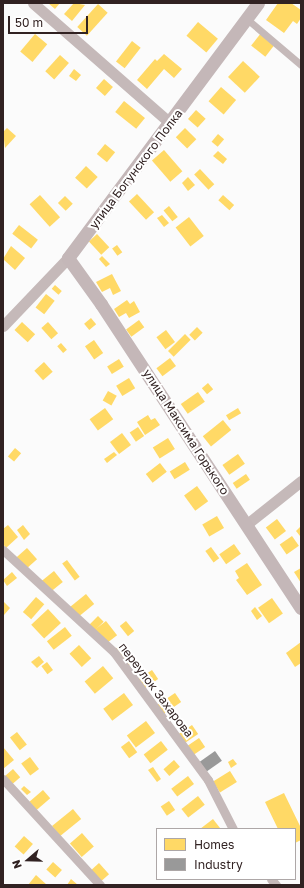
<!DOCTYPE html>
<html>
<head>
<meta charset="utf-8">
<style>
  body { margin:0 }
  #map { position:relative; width:304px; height:888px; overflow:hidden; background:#fbfbfb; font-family:"Golos Text",sans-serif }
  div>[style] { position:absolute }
  .homes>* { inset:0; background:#ffd966; transform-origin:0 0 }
  .industry>* { inset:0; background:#999; transform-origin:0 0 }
  .pedestrian>* { height:7px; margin:-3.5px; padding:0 3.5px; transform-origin:3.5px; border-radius:3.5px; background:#c5b9b9 }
  .minor>* { height:9px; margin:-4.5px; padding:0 4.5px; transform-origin:4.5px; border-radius:4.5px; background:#c5b9b9 }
  .tertiary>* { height:11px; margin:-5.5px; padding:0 5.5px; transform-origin:5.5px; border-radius:5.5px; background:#c5b9b9 }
  .secondary>* { height:13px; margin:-6.5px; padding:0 6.5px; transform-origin:6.5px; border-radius:6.5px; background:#c4b7b8 }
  span { translate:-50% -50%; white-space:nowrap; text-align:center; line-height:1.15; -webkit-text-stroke:4px #fff; paint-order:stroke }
  .street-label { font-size:12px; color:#312222 }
  .frame { position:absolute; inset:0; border:4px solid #312222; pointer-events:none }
  .legend { position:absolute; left:156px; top:828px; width:140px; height:52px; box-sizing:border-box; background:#fff; border:1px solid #ada7a7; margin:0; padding:5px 7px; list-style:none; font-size:12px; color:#312222 }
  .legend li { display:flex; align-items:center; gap:8px; height:20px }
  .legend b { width:20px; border:1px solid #ada7a7 }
  .north { position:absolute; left:8px; top:840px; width:40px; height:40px; -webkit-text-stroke:3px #fff; paint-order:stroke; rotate:250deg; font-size:11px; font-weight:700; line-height:16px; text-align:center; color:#312222 }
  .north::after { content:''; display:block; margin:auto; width:14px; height:18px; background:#312222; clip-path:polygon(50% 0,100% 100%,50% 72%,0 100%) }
  .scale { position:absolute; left:8px; top:16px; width:80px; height:18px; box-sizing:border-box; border:2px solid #312222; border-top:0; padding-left:5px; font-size:12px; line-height:14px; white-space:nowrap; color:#312222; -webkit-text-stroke:3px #fff; paint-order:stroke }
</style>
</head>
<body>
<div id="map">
  <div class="homes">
    <div style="clip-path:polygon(48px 3px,60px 3px,55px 9px)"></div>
    <div style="clip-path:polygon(74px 3px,85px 5px,72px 21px,64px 14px)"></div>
    <div style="clip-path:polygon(278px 3px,291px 3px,301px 10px,301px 18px,297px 24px,293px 21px,284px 33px,266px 20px)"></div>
    <div style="left:98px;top:4px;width:13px;height:31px;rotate:42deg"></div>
    <div style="left:198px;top:22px;width:26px;height:18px;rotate:40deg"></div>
    <div style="left:261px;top:33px;width:18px;height:16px;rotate:38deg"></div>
    <div style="left:35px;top:34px;width:16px;height:23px;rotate:40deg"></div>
    <div style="left:132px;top:41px;width:11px;height:26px;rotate:38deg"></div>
    <div style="clip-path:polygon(164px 54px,182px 69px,174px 78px,164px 69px,147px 89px,137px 80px,155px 59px,157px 61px)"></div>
    <div style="left:60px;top:55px;width:12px;height:22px;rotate:42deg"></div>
    <div style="left:243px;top:61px;width:23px;height:22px;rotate:43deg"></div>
    <div style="clip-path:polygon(74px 69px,81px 75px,76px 81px,69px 76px)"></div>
    <div style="left:104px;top:79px;width:12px;height:12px;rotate:42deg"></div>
    <div style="left:221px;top:87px;width:20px;height:19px;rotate:41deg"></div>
    <div style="left:124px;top:101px;width:27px;height:14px;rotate:39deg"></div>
    <div style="left:196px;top:110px;width:13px;height:12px;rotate:42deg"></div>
    <div style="clip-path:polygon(7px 128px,16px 136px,5px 148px,3px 132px)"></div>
    <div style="left:185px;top:128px;width:16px;height:13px;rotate:45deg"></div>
    <div style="left:218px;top:134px;width:8px;height:10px;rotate:40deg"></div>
    <div style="left:105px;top:144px;width:13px;height:13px;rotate:39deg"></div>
    <div style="left:164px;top:150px;width:28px;height:16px;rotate:49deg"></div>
    <div style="clip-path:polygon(218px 151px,227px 159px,223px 164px,213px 156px)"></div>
    <div style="left:86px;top:166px;width:16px;height:16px;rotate:43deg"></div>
    <div style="left:200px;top:169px;width:21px;height:8px;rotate:47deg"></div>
    <div style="clip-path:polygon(188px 177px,195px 185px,188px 191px,182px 183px)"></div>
    <div style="left:137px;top:194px;width:25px;height:11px;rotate:47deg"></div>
    <div style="left:40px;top:195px;width:30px;height:14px;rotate:48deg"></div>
    <div style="left:223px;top:195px;width:15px;height:7px;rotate:42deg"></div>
    <div style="left:65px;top:196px;width:11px;height:10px;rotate:45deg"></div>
    <div style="left:169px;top:206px;width:14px;height:7px;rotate:51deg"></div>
    <div style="clip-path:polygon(162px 215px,169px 223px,164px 227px,157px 218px)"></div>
    <div style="left:189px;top:217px;width:24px;height:17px;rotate:52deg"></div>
    <div style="left:19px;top:225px;width:24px;height:11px;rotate:38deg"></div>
    <div style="left:97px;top:234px;width:18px;height:11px;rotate:47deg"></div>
    <div style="left:117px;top:245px;width:9px;height:6px;rotate:54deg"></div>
    <div style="clip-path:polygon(11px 246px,25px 258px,15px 270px,3px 259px)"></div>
    <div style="clip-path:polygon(102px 256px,110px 264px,106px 267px,99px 259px)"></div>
    <div style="clip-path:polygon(112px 274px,121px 291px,113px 295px,110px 288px,102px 292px,96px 282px)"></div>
    <div style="left:55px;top:285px;width:9px;height:5px;rotate:41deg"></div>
    <div style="left:46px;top:294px;width:11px;height:17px;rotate:38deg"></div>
    <div style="clip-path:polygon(127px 300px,130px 304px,134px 301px,140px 312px,129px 318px,126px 313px,119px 317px,114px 309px)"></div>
    <div style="left:91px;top:318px;width:8px;height:9px;rotate:50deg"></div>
    <div style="left:139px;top:320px;width:9px;height:16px;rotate:54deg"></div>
    <div style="left:22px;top:322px;width:18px;height:11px;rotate:43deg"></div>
    <div style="left:48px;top:322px;width:15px;height:9px;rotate:48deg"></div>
    <div style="left:197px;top:327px;width:8px;height:11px;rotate:45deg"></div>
    <div style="left:166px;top:330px;width:15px;height:12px;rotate:53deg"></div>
    <div style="left:185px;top:334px;width:8px;height:24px;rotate:45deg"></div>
    <div style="left:94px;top:340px;width:16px;height:11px;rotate:55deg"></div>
    <div style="left:61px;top:343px;width:9px;height:5px;rotate:49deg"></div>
    <div style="left:170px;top:358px;width:10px;height:17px;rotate:53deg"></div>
    <div style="left:119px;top:359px;width:9px;height:14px;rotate:58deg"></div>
    <div style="left:44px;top:362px;width:13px;height:13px;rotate:48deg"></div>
    <div style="left:129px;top:378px;width:12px;height:15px;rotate:59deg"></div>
    <div style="left:208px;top:383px;width:8px;height:8px;rotate:50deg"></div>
    <div style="left:108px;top:391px;width:10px;height:11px;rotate:29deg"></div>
    <div style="left:198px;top:392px;width:12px;height:21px;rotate:55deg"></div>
    <div style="left:105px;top:408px;width:14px;height:19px;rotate:54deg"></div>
    <div style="left:238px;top:408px;width:6px;height:14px;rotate:59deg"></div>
    <div style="clip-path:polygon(148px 415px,151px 420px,155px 418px,160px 425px,145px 435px,137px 422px)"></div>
    <div style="left:223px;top:420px;width:13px;height:26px;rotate:51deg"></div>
    <div style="left:138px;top:427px;width:11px;height:10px;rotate:56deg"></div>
    <div style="left:122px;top:433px;width:15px;height:15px;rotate:53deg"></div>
    <div style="left:168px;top:438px;width:13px;height:18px;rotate:58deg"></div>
    <div style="left:15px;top:448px;width:8px;height:11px;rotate:40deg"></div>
    <div style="clip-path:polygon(114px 452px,117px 455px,107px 463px,104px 459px)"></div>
    <div style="left:238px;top:454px;width:12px;height:19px;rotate:55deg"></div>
    <div style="left:185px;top:462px;width:9px;height:18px;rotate:58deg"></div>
    <div style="left:160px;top:463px;width:11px;height:18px;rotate:52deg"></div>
    <div style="left:246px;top:474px;width:7px;height:16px;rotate:56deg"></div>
    <div style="left:197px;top:486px;width:19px;height:16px;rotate:54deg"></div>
    <div style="left:217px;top:516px;width:14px;height:17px;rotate:60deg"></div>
    <div style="left:277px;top:519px;width:15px;height:14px;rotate:53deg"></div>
    <div style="clip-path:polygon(8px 525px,18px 537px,6px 548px,3px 544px,3px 529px)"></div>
    <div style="clip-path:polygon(23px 525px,30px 534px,24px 540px,17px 530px)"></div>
    <div style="clip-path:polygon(301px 526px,301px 534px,300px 536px,296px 531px)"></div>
    <div style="left:292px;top:536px;width:12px;height:15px;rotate:55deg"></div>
    <div style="left:234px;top:544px;width:12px;height:18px;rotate:55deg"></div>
    <div style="left:211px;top:547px;width:14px;height:7px;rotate:54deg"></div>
    <div style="left:27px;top:548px;width:15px;height:14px;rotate:48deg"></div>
    <div style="left:67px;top:560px;width:21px;height:6px;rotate:53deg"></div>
    <div style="clip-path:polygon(247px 563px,262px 585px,247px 595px,236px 580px,239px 578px,235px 571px)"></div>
    <div style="clip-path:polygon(301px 568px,301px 583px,294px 572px)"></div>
    <div style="left:54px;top:571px;width:14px;height:16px;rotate:51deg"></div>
    <div style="clip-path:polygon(12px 572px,17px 578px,7px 586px,3px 580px)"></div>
    <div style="left:86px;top:594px;width:13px;height:21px;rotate:51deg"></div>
    <div style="left:36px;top:597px;width:11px;height:20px;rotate:41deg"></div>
    <div style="left:272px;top:598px;width:19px;height:17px;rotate:55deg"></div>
    <div style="clip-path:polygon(3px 601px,10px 608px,4px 615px,3px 614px)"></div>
    <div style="clip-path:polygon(255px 607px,262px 616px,257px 620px,251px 611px)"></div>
    <div style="left:48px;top:609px;width:19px;height:23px;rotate:47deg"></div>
    <div style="left:98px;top:616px;width:8px;height:14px;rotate:45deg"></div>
    <div style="left:106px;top:621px;width:18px;height:16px;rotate:52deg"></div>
    <div style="left:126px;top:621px;width:13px;height:8px;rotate:51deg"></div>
    <div style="left:65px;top:627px;width:11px;height:23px;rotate:52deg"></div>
    <div style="clip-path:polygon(301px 642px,301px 663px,295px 667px,286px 653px)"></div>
    <div style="left:123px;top:643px;width:21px;height:13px;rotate:53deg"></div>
    <div style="left:79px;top:645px;width:18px;height:13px;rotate:47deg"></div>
    <div style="clip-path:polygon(39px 656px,44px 662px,37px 668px,31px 662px)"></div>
    <div style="left:47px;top:662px;width:10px;height:7px;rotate:53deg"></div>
    <div style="left:103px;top:666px;width:16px;height:24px;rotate:50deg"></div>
    <div style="left:152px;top:670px;width:11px;height:18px;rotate:56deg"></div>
    <div style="left:124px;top:693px;width:15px;height:26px;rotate:53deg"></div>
    <div style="left:175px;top:693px;width:11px;height:22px;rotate:56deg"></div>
    <div style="left:146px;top:721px;width:15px;height:24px;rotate:53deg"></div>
    <div style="left:192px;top:725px;width:11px;height:16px;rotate:56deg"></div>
    <div style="left:17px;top:732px;width:16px;height:9px;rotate:52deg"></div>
    <div style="left:199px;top:738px;width:11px;height:16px;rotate:56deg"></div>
    <div style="left:129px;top:741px;width:14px;height:10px;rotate:54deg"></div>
    <div style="left:161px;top:741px;width:11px;height:22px;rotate:52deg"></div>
    <div style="clip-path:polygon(3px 747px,14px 760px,3px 769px)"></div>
    <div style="left:30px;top:757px;width:15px;height:11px;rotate:53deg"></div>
    <div style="clip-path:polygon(233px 759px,237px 764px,231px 768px,228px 762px)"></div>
    <div style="left:174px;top:760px;width:9px;height:14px;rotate:49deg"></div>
    <div style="clip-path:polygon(153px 767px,161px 779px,157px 782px,148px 770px)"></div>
    <div style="left:13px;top:769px;width:11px;height:11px;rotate:49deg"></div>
    <div style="left:230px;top:771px;width:13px;height:20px;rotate:58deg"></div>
    <div style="left:188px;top:776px;width:10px;height:21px;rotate:53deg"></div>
    <div style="clip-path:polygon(24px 786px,31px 792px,27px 795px,21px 789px)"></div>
    <div style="left:43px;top:790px;width:11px;height:18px;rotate:49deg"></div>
    <div style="clip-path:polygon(284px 793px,301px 828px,301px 840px,295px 843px,295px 829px,278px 829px,265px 802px)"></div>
    <div style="left:198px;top:796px;width:11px;height:21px;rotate:52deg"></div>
    <div style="left:169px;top:801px;width:11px;height:10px;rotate:56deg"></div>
    <div style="left:73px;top:809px;width:13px;height:27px;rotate:51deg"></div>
    <div style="clip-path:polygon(213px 819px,220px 828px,200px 829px)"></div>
    <div style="left:82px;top:833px;width:18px;height:16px;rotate:49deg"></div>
    <div style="left:24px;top:836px;width:12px;height:14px;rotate:42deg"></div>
    <div style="left:53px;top:862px;width:12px;height:10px;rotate:42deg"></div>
    <div style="left:99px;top:863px;width:15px;height:13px;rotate:48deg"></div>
    <div style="clip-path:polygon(36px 875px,47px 885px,28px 885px)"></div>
    <div style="clip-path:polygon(71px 879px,78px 885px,67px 885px)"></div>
  </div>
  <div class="industry">
    <div style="left:215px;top:751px;width:12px;height:19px;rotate:55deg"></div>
  </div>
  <div class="pedestrian">
    <div style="left:247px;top:19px;width:71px;rotate:40.4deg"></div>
  </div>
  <div class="minor">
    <div style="left:3px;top:550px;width:151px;rotate:42.6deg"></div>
    <div style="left:114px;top:652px;width:159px;rotate:53.7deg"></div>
    <div style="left:208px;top:780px;width:55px;rotate:63deg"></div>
    <div style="left:3px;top:779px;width:144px;rotate:47.5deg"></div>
    <div style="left:271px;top:879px;width:8px;rotate:50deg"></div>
  </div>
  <div class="tertiary">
    <div style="left:33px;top:3px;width:182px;rotate:41.2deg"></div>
    <div style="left:3px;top:326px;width:94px;rotate:-46.3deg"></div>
    <div style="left:247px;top:524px;width:69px;rotate:-38.5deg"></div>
  </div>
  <div class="secondary">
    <div style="left:258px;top:3px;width:318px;rotate:126.7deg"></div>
    <div style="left:68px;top:258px;width:57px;rotate:54.3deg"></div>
    <div style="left:101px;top:304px;width:364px;rotate:56.7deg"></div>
  </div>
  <div class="street-label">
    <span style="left:136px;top:169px;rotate:-53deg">улица Богунского Полка</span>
    <span style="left:186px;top:432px;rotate:57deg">улица Максима Горького</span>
    <span style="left:156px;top:690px;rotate:53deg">переулок Захарова</span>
  </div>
  <div class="frame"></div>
  <ul class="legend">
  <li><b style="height:11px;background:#ffd966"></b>Homes</li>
  <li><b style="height:11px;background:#999"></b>Industry</li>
  </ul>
  <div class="north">N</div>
  <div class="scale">50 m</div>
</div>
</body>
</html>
